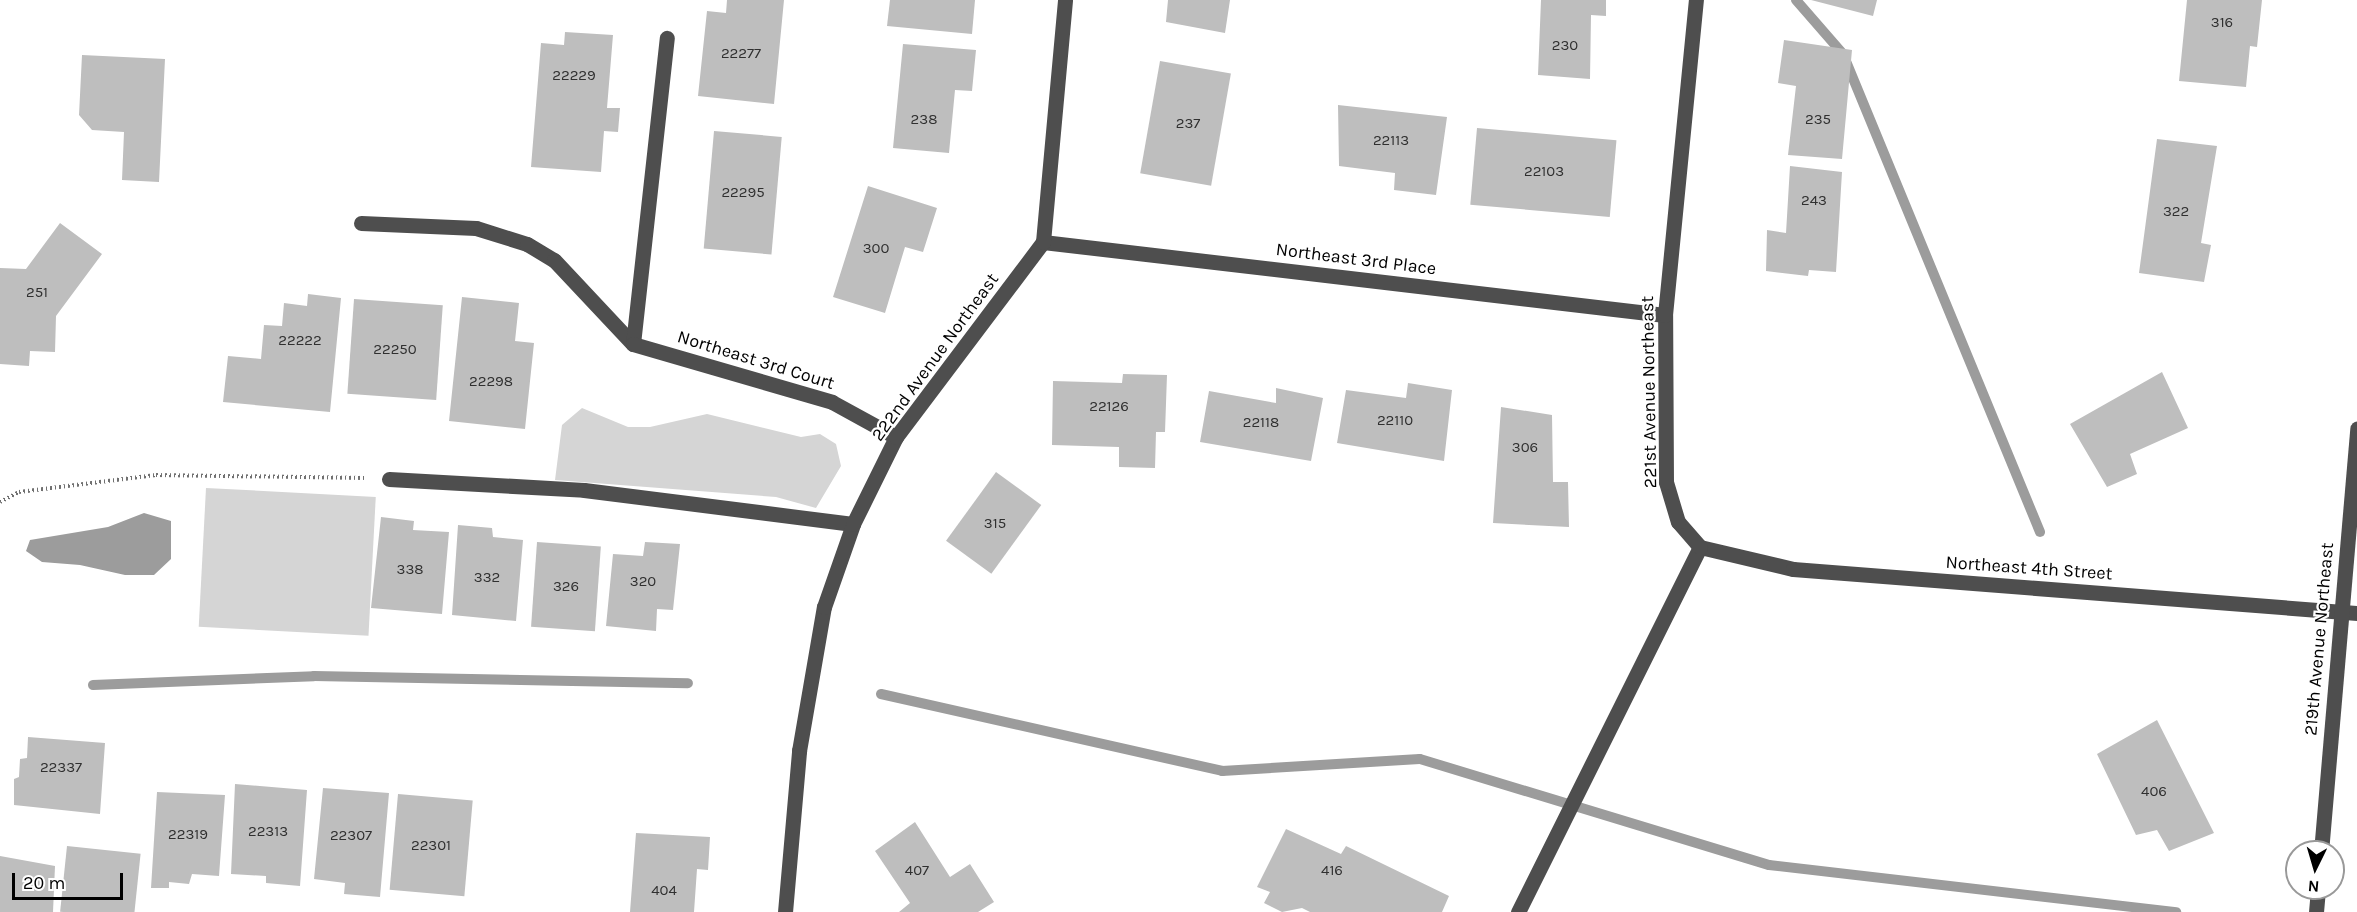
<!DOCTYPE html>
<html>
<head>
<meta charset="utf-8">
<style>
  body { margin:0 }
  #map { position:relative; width:2357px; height:912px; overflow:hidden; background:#fff; font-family:Karla,sans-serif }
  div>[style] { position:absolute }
  .green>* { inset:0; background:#d5d5d5; transform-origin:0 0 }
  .water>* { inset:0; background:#9c9c9c }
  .stream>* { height:10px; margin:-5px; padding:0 5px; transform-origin:5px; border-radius:5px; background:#9c9c9c }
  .building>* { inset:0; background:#bebebe; transform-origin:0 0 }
  .path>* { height:4px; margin-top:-2px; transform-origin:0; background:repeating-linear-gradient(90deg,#707070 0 1.5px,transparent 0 4.5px) }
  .minor>* { height:15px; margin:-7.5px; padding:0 7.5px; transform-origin:7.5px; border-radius:7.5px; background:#4e4e4e }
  span { translate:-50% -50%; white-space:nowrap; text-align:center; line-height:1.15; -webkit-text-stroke:4.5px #fff; paint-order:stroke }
  .number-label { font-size:15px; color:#303030 }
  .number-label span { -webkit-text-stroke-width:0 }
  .street-label { font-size:18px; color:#000 }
  .north { position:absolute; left:2285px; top:840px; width:60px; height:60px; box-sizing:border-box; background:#fff; border:2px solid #999; border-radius:50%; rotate:185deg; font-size:16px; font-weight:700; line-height:24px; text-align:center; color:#000 }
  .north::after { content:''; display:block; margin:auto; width:21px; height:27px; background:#000; clip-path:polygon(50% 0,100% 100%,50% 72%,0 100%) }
  .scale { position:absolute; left:12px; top:873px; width:111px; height:27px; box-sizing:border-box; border:3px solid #000; border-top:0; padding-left:8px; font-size:18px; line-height:21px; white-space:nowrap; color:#000; -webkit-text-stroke:4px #fff; paint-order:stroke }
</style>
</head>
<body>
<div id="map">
  <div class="green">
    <div style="clip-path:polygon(582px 408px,628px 427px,650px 427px,707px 414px,801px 437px,820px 434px,836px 444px,841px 466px,816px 508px,776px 497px,555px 480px,562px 425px)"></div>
    <div style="left:206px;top:488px;width:170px;height:139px;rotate:3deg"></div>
  </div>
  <div class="water">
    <div style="clip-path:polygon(144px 513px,171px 521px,171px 559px,154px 575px,125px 575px,80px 565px,42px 562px,26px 551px,30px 540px,108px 527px)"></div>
  </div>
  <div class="stream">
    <div style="left:1796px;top:0;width:72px;rotate:49deg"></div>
    <div style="left:1843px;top:54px;width:517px;rotate:67.6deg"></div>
    <div style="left:93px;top:685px;width:221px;rotate:-2.3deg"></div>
    <div style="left:314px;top:676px;width:374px;rotate:1.1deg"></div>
    <div style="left:881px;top:694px;width:350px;rotate:12.7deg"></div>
    <div style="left:1222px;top:771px;width:198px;rotate:-3.5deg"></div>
    <div style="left:1420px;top:759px;width:365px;rotate:16.9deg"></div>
    <div style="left:1769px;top:865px;width:410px;rotate:6.6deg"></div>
  </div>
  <div class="building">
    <div style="clip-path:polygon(727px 0,784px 0,774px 104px,698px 96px,707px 11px,726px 13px)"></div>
    <div style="clip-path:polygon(890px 0,975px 0,972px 34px,887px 26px)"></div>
    <div style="clip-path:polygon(1168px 0,1230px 0,1225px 33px,1166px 22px)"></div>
    <div style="clip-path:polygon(1541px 0,1606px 0,1606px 16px,1591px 15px,1590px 79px,1538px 75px)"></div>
    <div style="clip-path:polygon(1811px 0,1877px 0,1873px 16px)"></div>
    <div style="clip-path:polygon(2187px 0,2262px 0,2257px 47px,2250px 46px,2246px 87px,2179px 81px)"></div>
    <div style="clip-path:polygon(565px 32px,613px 35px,607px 108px,620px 108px,618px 132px,604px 131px,601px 172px,531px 167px,541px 43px,564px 45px)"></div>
    <div style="clip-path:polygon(1784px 40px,1852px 50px,1842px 159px,1788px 155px,1796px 86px,1778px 83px)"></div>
    <div style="clip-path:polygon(903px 44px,976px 50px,972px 91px,955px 90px,949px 153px,893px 148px)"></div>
    <div style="clip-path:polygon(82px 55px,165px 59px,159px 182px,122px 180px,124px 132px,92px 130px,79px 115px)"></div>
    <div style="left:1160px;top:61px;width:72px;height:114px;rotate:10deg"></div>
    <div style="clip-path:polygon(1338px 105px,1447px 117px,1436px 195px,1394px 190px,1395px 173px,1339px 166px)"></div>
    <div style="left:1477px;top:128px;width:140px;height:77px;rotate:5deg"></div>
    <div style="left:714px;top:131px;width:68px;height:118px;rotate:5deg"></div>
    <div style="clip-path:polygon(2157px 139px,2217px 146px,2201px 243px,2211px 245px,2204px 282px,2139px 273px)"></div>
    <div style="clip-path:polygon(1790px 166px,1842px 172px,1836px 272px,1809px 270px,1808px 276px,1766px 271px,1767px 230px,1786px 233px)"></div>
    <div style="clip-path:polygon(868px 186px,937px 208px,923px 252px,905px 247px,885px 313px,833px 297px)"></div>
    <div style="clip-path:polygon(60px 223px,102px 254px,56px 316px,55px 352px,30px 351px,29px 366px,0 364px,0 268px,26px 269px)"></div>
    <div style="clip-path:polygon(308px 294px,341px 298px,330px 412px,223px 402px,228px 356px,261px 359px,264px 325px,282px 326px,284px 303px,307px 306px)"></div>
    <div style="clip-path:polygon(462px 297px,519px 303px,515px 341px,534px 343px,525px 429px,449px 421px)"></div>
    <div style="left:354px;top:299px;width:89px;height:95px;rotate:4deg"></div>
    <div style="clip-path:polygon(2162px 372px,2188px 428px,2130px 454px,2137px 474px,2107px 487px,2070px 424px)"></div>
    <div style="clip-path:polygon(1123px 374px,1167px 375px,1165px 432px,1156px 432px,1155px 468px,1119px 467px,1119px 447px,1052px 445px,1053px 381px,1122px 383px)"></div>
    <div style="clip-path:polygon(1408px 383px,1452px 390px,1444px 461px,1337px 443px,1346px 390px,1406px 398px)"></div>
    <div style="clip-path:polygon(1276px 388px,1323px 398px,1311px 461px,1200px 442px,1209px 391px,1276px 403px)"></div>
    <div style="clip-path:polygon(1501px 407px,1552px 415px,1553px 482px,1568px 482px,1569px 527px,1493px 523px)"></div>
    <div style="left:996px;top:472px;width:56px;height:85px;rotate:36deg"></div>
    <div style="clip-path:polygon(381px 517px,414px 521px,413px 530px,449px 532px,442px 614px,371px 608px)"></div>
    <div style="clip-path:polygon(458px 525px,492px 528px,493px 537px,523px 540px,516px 621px,452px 615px)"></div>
    <div style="left:537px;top:542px;width:64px;height:85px;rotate:4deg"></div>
    <div style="clip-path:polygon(645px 542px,680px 544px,673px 610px,657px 609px,656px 631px,606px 626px,613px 554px,643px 556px)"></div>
    <div style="clip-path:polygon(2157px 720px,2214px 833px,2169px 851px,2157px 830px,2136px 835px,2097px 754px)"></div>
    <div style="clip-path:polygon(28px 737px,105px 743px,100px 814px,14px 805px,14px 779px,19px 777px,20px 759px,27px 758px)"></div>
    <div style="clip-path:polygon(235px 784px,307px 790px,300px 886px,266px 883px,266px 876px,231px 874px)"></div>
    <div style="clip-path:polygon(323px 788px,389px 793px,380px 897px,344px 894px,345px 883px,314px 879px)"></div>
    <div style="clip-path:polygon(157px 792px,225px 795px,219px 876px,192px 874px,189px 884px,169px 882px,169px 888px,151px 888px)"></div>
    <div style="left:398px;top:794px;width:75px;height:96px;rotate:5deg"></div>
    <div style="clip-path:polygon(915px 822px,950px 877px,970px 864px,994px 902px,978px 912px,899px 912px,910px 903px,875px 851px)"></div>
    <div style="clip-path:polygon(1286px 829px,1341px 854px,1346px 846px,1449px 896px,1442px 912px,1310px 912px,1302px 908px,1282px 912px,1264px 903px,1270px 892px,1257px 887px)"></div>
    <div style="clip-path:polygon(636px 833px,710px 837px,708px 870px,697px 869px,694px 912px,630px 912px)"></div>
    <div style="left:67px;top:846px;width:74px;height:66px;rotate:6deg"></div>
    <div style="clip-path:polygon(0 856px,55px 866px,53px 912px,0 912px)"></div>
  </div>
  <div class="path">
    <div style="left:0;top:502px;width:21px;rotate:-28deg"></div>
    <div style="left:19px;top:492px;width:138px;rotate:-7.1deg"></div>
    <div style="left:156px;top:475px;width:208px;rotate:0.8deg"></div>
  </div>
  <div class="minor">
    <div style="left:361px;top:223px;width:115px;rotate:2.5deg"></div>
    <div style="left:476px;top:228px;width:53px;rotate:17.4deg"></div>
    <div style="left:527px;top:244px;width:31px;rotate:31deg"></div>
    <div style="left:554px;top:260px;width:115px;rotate:46.8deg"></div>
    <div style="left:633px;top:344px;width:308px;rotate:-83.7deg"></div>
    <div style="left:1043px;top:242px;width:626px;rotate:6.69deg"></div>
    <div style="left:633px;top:344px;width:207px;rotate:16.2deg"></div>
    <div style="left:832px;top:402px;width:73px;rotate:28.7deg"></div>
    <div style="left:389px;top:479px;width:195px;rotate:3.2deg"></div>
    <div style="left:584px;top:490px;width:271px;rotate:7.2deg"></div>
    <div style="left:1700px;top:547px;width:96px;rotate:13.3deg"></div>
    <div style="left:1793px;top:569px;width:566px;rotate:4.46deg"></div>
    <div style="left:2321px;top:852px;width:425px;rotate:-85.1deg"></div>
    <div style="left:785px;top:912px;width:162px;rotate:-85deg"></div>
    <div style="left:799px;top:751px;width:146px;rotate:-80.2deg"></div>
    <div style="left:824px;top:607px;width:88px;rotate:-70.7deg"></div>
    <div style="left:853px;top:524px;width:97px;rotate:-63.7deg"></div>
    <div style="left:896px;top:437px;width:244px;rotate:-53deg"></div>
    <div style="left:1043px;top:242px;width:243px;rotate:-84.8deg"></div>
    <div style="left:1518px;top:912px;width:408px;rotate:-63.5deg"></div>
    <div style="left:1700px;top:547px;width:33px;rotate:-131deg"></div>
    <div style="left:1678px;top:522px;width:42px;rotate:-106.7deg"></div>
    <div style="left:1666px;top:482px;width:167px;rotate:-90.3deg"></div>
    <div style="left:1665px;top:315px;width:317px;rotate:-84.4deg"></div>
    <div style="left:2316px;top:912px;width:24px;rotate:-85deg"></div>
  </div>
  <div class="number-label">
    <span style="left:2222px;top:23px">316</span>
    <span style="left:1565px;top:46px">230</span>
    <span style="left:741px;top:54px">22277</span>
    <span style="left:574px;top:76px">22229</span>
    <span style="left:924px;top:120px">238</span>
    <span style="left:1818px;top:120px">235</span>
    <span style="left:1188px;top:124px">237</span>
    <span style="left:1391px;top:141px">22113</span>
    <span style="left:1544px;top:172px">22103</span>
    <span style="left:743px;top:193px">22295</span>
    <span style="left:1814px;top:201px">243</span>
    <span style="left:2176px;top:212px">322</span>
    <span style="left:876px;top:249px">300</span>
    <span style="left:37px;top:293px">251</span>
    <span style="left:300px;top:341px">22222</span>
    <span style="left:395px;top:350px">22250</span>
    <span style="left:491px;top:382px">22298</span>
    <span style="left:1109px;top:407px">22126</span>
    <span style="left:1395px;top:421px">22110</span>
    <span style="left:1261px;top:423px">22118</span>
    <span style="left:1525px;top:448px">306</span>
    <span style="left:995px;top:524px">315</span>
    <span style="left:410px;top:570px">338</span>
    <span style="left:487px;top:578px">332</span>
    <span style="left:643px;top:582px">320</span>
    <span style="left:566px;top:587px">326</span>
    <span style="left:61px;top:768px">22337</span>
    <span style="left:2154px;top:792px">406</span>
    <span style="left:268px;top:832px">22313</span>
    <span style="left:188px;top:835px">22319</span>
    <span style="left:351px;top:836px">22307</span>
    <span style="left:431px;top:846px">22301</span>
    <span style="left:917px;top:871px">407</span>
    <span style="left:1332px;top:871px">416</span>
    <span style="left:664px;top:891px">404</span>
  </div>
  <div class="street-label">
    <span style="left:1356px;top:259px;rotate:7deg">Northeast 3rd Place</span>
    <span style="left:935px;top:357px;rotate:-54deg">222nd Avenue Northeast</span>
    <span style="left:756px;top:360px;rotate:17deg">Northeast 3rd Court</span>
    <span style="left:1649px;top:392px;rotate:-91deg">221st Avenue Northeast</span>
    <span style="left:2029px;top:568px;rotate:4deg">Northeast 4th Street</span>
    <span style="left:2319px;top:639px;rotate:-85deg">219th Avenue Northeast</span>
  </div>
  <div class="north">N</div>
  <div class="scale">20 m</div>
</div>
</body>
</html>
